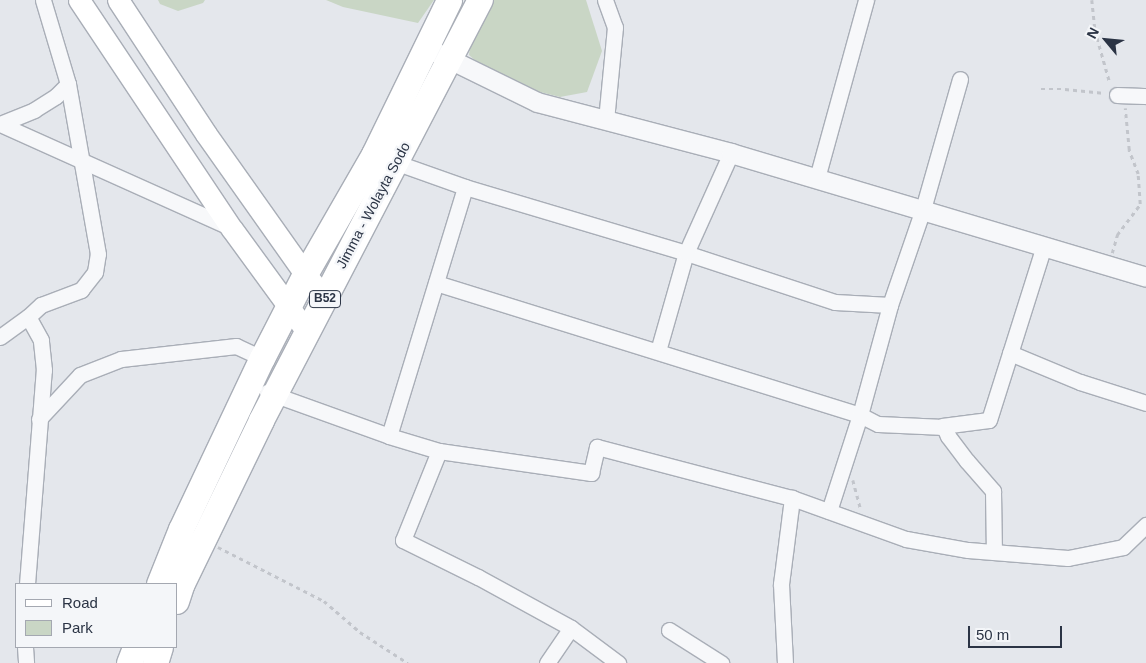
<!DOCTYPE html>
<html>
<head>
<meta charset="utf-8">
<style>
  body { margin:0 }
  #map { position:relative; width:1146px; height:663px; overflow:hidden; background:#e4e7ec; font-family:Arial,sans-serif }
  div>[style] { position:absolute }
  .green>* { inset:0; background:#c9d6c5 }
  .path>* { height:2.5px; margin-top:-1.25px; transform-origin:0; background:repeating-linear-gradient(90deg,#c2c5cb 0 4px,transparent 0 8px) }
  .roads { filter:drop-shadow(1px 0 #a9aeb7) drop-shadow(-1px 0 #a9aeb7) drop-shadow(0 1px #a9aeb7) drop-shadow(0 -1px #a9aeb7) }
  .minor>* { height:15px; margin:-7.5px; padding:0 7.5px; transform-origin:7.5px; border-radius:7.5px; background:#f7f8fa }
  .tertiary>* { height:19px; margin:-9.5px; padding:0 9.5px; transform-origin:9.5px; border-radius:9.5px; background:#f7f8fa }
  .secondary>* { height:21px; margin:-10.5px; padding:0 10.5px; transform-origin:10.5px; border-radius:10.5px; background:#fff }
  .trunk>* { height:25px; margin:-12.5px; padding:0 12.5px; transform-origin:12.5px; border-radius:12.5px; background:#fff }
  span { translate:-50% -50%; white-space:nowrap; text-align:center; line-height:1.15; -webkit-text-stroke:4.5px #f4f6f9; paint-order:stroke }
  .shield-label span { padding:1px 4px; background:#f4f6f9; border:1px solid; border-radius:4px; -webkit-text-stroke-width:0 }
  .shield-label { font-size:12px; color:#2b3445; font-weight:700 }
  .street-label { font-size:14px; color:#2b3445 }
  .legend { position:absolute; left:15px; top:583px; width:162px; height:65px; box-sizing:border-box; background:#f4f6f9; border:1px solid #a4a8b1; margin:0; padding:6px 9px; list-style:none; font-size:15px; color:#2b3445 }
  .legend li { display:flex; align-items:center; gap:10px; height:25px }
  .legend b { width:25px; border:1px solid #a4a8b1 }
  .north { position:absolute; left:1081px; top:15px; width:50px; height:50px; -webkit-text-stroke:4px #f4f6f9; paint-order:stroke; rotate:298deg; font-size:14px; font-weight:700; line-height:20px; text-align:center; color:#2b3445 }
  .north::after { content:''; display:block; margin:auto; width:18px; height:22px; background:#2b3445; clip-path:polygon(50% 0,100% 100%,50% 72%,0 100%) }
  .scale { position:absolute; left:968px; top:626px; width:94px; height:22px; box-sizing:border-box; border:2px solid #2b3445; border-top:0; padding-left:6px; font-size:15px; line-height:18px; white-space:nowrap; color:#2b3445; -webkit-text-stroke:4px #f4f6f9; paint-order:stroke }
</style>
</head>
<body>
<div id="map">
  <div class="green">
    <div style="clip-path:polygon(158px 0,205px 0,203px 3px,178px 11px,160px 4px)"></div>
    <div style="clip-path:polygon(326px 0,434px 0,418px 23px,343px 7px)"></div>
    <div style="clip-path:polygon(486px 0,586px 0,602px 51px,587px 92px,560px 97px,520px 87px,487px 71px,469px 55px,472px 30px)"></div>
  </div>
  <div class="path">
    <div style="left:1092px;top:0;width:30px;rotate:84deg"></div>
    <div style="left:1095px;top:30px;width:55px;rotate:74.2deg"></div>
    <div style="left:1041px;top:89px;width:24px"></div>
    <div style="left:1065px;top:89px;width:40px;rotate:5.7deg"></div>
    <div style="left:1112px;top:253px;width:19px;rotate:-74deg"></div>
    <div style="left:1117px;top:235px;width:39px;rotate:-53deg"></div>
    <div style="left:1140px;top:204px;width:30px;rotate:-94deg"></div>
    <div style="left:1138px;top:174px;width:26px;rotate:-111deg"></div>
    <div style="left:1129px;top:150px;width:42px;rotate:-95.4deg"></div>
    <div style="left:853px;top:480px;width:30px;rotate:75deg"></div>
    <div style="left:218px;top:547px;width:119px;rotate:27deg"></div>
    <div style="left:324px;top:601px;width:48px;rotate:40.7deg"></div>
    <div style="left:360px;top:632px;width:57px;rotate:32.9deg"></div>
  </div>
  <div class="roads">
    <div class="minor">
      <div style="left:605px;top:0;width:29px;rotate:70deg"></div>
      <div style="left:615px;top:27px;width:93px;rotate:95.5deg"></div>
      <div style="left:1117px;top:95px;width:29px;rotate:2deg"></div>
      <div style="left:0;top:124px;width:253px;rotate:24.2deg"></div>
      <div style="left:0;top:124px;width:37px;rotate:-22deg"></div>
      <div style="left:34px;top:110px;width:26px;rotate:-32deg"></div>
      <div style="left:56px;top:96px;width:17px;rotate:-45deg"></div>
      <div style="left:389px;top:160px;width:81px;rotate:19.6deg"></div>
      <div style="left:465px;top:187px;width:231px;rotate:16.6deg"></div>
      <div style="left:686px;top:253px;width:157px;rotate:18.2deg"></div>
      <div style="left:835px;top:302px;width:55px;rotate:3.1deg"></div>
      <div style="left:817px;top:178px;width:185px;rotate:-74.6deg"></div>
      <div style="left:436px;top:283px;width:444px;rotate:17.3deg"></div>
      <div style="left:860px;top:415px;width:20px;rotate:27deg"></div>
      <div style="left:878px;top:424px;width:66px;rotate:2.6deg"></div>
      <div style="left:944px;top:427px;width:10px;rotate:66deg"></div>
      <div style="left:948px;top:436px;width:31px;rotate:53deg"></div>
      <div style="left:967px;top:461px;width:40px;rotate:49deg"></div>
      <div style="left:993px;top:491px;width:61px;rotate:89.1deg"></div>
      <div style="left:0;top:337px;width:34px;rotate:-36deg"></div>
      <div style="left:28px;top:317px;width:18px;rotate:-43deg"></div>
      <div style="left:41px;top:305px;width:43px;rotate:-20.6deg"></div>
      <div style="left:81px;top:290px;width:23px;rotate:-52deg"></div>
      <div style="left:95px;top:272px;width:18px;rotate:-81deg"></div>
      <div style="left:98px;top:254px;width:173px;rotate:-100deg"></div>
      <div style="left:68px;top:84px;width:88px;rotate:-106.6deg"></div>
      <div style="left:658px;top:351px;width:102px;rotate:-74.1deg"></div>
      <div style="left:686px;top:253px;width:110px;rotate:-65.8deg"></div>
      <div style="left:1010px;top:353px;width:76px;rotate:22.5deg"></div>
      <div style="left:1080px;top:382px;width:69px;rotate:17.7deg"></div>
      <div style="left:267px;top:392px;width:130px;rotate:19.8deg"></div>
      <div style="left:389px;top:436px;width:52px;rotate:16.7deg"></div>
      <div style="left:439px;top:451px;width:154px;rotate:8.2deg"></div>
      <div style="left:591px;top:473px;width:27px;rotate:-77deg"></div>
      <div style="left:597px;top:447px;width:202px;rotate:14.7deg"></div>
      <div style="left:792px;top:498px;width:121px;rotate:19.8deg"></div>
      <div style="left:906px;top:539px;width:63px;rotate:10.1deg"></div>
      <div style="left:968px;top:550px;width:100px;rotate:4.6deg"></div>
      <div style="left:1068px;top:558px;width:56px;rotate:-11.3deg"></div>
      <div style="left:1123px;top:547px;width:32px;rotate:-44deg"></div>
      <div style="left:39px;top:419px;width:60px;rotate:-47deg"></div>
      <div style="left:80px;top:375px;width:44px;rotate:-21.3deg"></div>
      <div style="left:121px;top:359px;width:116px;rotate:-6.4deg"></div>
      <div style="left:236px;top:346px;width:29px;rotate:25deg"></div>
      <div style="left:942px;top:426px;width:47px;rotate:-7.3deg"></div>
      <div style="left:989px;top:420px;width:182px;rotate:-72.5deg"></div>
      <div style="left:389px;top:436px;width:260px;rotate:-73deg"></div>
      <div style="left:439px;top:451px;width:96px;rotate:112deg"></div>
      <div style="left:403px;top:540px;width:84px;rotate:26.3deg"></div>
      <div style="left:478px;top:577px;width:106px;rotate:28.7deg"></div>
      <div style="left:571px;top:628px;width:59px;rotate:36.7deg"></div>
      <div style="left:829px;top:511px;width:101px;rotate:-72.1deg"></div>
      <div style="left:860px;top:415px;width:114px;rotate:-74.7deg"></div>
      <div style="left:890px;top:305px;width:102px;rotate:-71deg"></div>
      <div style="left:923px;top:209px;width:135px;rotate:-74.1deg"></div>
      <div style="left:27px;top:584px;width:215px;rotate:-85.5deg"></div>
      <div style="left:44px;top:370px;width:30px;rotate:-96deg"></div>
      <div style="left:41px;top:340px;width:26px;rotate:-119deg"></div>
      <div style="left:669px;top:630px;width:62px;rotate:32.4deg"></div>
      <div style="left:25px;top:647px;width:16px;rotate:86deg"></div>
      <div style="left:547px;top:663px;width:42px;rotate:-55.6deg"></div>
      <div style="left:785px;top:663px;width:79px;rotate:-92.9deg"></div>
      <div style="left:781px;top:584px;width:87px;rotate:-82.7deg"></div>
    </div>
    <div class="tertiary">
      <div style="left:437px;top:53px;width:111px;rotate:26.1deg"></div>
      <div style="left:537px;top:102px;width:201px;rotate:14.7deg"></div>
      <div style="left:731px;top:153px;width:433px;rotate:16.6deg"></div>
    </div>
    <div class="secondary">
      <div style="left:79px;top:0;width:275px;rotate:56.3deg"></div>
      <div style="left:232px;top:229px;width:127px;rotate:53.9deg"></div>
      <div style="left:118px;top:0;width:160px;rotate:56.7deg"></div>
      <div style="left:206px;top:134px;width:171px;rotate:54.7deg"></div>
      <div style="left:305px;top:274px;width:31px;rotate:50deg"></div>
    </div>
    <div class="trunk">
      <div style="left:159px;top:584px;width:59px;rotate:-68.2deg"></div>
      <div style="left:181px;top:529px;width:189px;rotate:-64.7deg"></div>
      <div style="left:262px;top:358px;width:94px;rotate:-62.9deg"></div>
      <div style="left:305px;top:274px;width:138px;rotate:-60.1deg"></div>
      <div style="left:374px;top:154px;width:171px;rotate:-64deg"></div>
      <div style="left:176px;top:601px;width:19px;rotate:-72deg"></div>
      <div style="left:182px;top:583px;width:181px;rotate:-64.1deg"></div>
      <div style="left:261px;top:420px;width:474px;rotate:-62.5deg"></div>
      <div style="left:129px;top:663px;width:17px;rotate:-69deg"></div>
      <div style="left:155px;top:663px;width:17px;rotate:-73deg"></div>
    </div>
  </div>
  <div class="shield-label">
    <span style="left:325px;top:299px">B52</span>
  </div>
  <div class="street-label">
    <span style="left:373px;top:205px;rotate:-62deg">Jimma - Wolayta Sodo</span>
  </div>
  <ul class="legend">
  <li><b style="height:6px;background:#fff"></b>Road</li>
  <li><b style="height:14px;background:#c9d6c5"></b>Park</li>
  </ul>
  <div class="north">N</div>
  <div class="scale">50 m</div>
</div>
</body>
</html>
